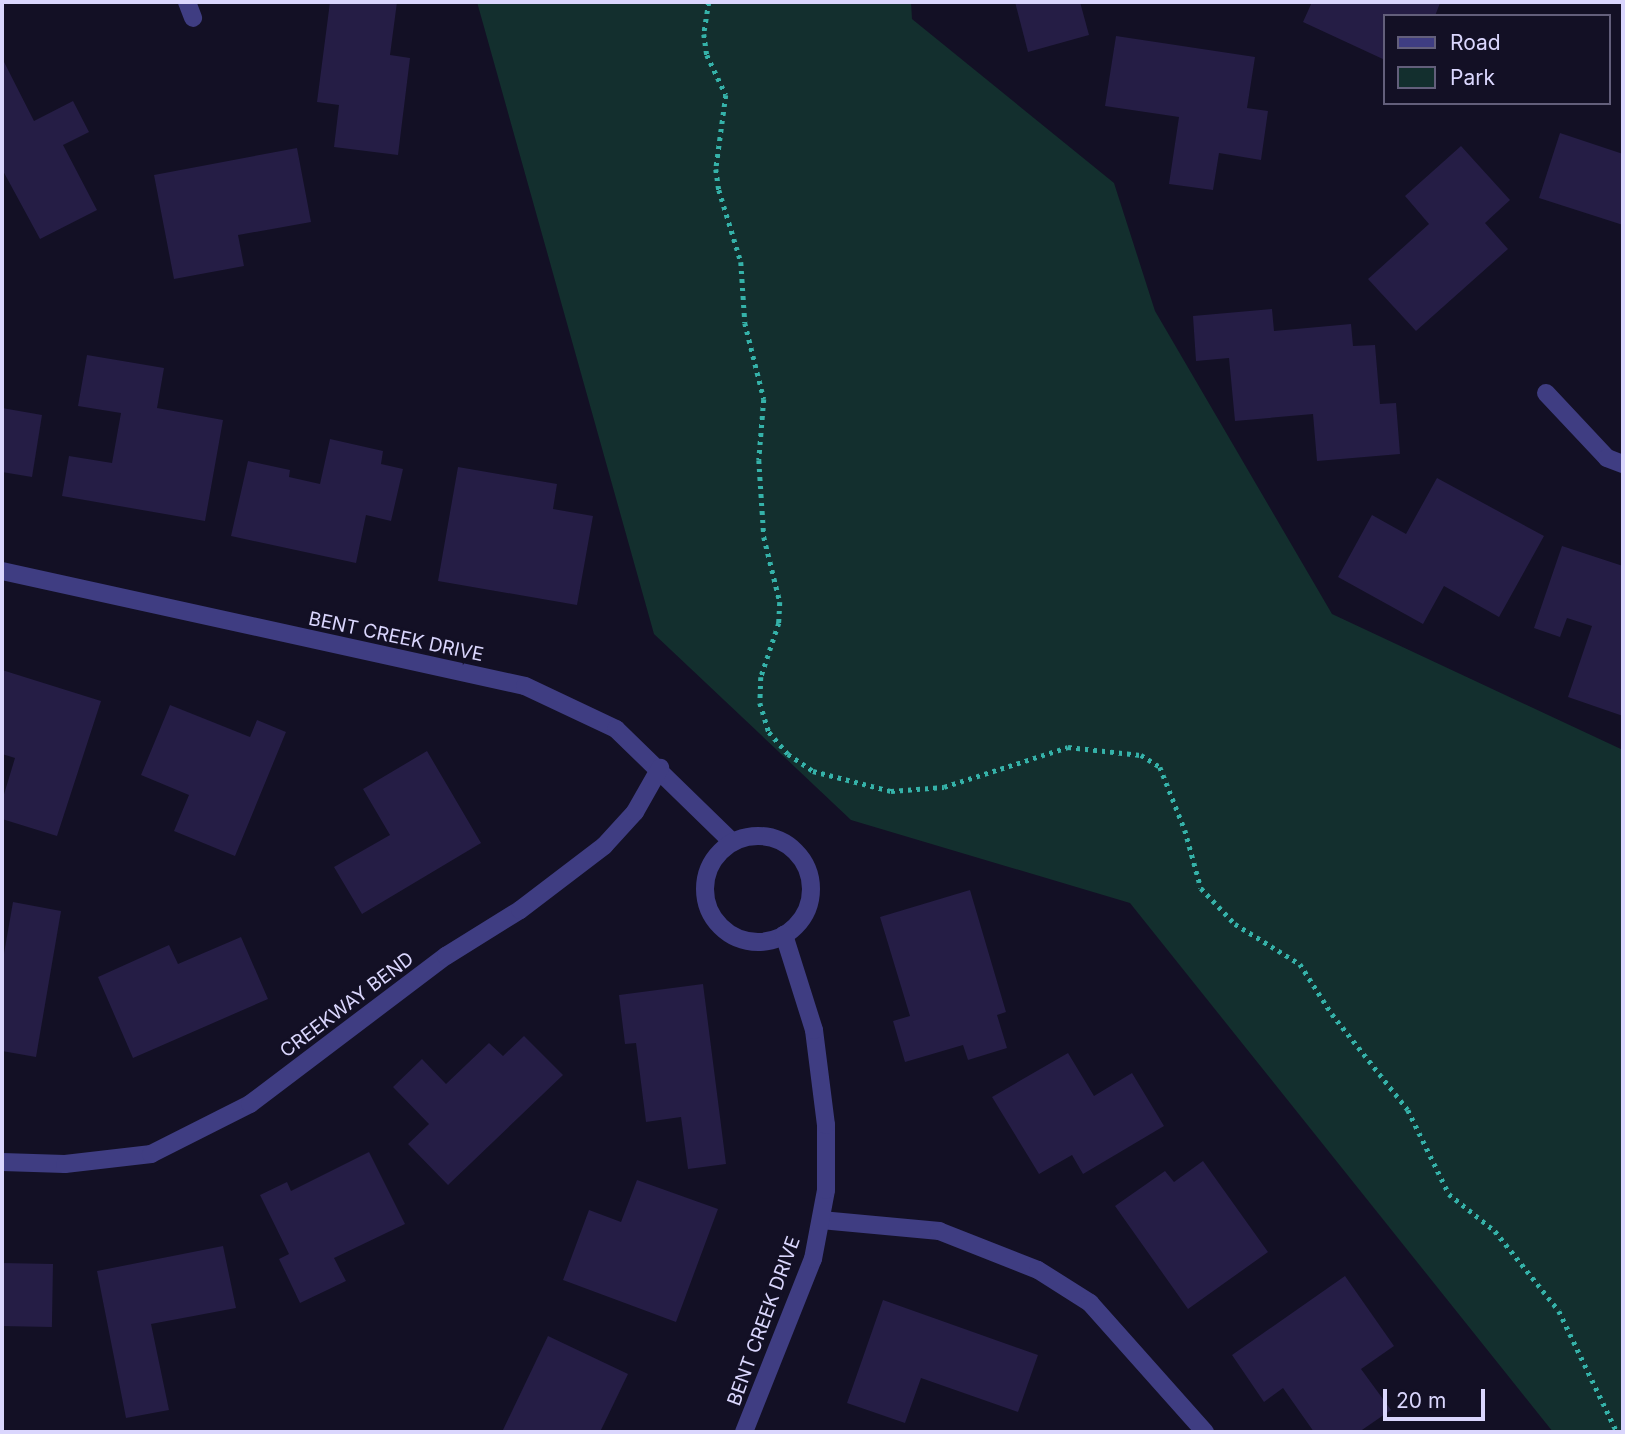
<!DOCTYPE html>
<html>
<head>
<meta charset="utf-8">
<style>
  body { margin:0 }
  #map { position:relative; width:1625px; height:1434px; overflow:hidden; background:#131025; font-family:Inter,sans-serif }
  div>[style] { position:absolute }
  .green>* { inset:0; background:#132f2e }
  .building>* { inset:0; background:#251d45; transform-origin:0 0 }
  .path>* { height:4.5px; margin-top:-2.25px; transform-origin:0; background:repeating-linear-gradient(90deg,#35b2a9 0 3.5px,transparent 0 8.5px) }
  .street>* { height:18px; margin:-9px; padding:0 9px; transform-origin:9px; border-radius:9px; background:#3f3d82 }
  .street>.ring { margin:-9px; padding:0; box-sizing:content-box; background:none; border:18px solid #3f3d82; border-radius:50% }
  span { translate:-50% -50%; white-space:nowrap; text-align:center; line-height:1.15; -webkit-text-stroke:5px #131025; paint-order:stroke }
  .street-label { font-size:19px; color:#dad6fd }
  .frame { position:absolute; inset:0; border:4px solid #dad6fd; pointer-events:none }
  .legend { position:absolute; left:1383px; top:14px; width:228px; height:91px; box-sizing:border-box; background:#131025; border:2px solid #635f7b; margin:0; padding:9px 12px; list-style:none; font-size:21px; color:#dad6fd }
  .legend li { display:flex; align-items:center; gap:14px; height:35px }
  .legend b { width:35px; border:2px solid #635f7b }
  .scale { position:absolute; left:1383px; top:1389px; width:102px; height:32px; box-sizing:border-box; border:4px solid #dad6fd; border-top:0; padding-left:9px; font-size:21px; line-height:24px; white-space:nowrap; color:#dad6fd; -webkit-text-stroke:5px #131025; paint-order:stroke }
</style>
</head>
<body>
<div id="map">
  <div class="green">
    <div style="clip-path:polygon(477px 2px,911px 2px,912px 19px,1114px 183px,1155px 311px,1332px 614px,1623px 750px,1623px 1432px,1553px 1432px,1130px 903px,851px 820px,654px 634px)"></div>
  </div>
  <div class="building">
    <div style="clip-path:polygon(330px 2px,397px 2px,390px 55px,410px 58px,398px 155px,334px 147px,339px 105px,317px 102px)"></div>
    <div style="clip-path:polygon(1015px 2px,1080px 2px,1089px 35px,1028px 52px)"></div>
    <div style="clip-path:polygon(1312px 2px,1437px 2px,1440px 3px,1435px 16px,1385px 16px,1385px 60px,1303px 22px)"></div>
    <div style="clip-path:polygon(1116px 36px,1255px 57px,1247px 108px,1268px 111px,1261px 160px,1219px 153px,1213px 190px,1169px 184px,1179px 117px,1105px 106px)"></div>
    <div style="clip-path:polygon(2px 58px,34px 121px,73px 101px,89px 132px,63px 145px,97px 210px,40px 239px,2px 169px)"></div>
    <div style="clip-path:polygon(1560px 133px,1623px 154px,1623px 225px,1539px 198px)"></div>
    <div style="clip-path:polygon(1461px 146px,1510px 200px,1485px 223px,1508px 249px,1416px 331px,1368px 279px,1429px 224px,1405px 196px)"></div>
    <div style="clip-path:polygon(297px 148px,311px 222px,238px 235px,244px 266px,174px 279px,154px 175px)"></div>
    <div style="clip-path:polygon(1272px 309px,1274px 331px,1351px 324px,1353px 346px,1375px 345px,1380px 404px,1396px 403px,1400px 454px,1317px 461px,1313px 414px,1235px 421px,1229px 358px,1196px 361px,1193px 316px)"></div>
    <div style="clip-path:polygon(87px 355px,164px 368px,157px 408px,223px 420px,205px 521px,62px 496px,69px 456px,112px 463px,121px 413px,78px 406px)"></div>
    <div style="clip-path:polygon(2px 408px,42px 415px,32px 477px,2px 472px)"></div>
    <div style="clip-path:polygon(330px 439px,383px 451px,381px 464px,403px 469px,391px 521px,366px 515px,356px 563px,231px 536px,248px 461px,290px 470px,289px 477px,320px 484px)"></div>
    <div style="clip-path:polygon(458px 467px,557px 484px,553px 509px,593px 516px,577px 605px,438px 581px)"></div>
    <div style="clip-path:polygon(1437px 478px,1544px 536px,1499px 617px,1444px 586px,1423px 624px,1338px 577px,1372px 515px,1406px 534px)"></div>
    <div style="clip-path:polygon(1562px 546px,1623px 566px,1623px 716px,1568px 697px,1592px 626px,1567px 618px,1560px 637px,1534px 628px)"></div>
    <div style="clip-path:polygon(2px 670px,101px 701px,57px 836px,2px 819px,2px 801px,15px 758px,2px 754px)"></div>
    <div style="clip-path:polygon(170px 705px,250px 737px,257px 720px,286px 732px,235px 856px,174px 831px,189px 795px,141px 775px)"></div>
    <div style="clip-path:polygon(427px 751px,481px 843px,362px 914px,334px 867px,390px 835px,363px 789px)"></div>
    <div style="clip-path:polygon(970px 890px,1006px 1012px,997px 1015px,1007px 1048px,968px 1060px,963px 1045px,905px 1062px,893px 1021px,910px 1016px,880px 917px)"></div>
    <div style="clip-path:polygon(13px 902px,61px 911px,36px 1057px,2px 1051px,2px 965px)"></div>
    <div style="clip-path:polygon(241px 937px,268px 999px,133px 1058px,98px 977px,169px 945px,178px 964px)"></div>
    <div style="clip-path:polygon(703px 984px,726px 1164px,688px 1169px,681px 1117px,646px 1122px,636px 1043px,625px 1044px,619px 995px)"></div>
    <div style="clip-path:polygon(524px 1036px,563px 1075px,448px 1185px,408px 1144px,429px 1124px,393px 1087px,422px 1059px,446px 1084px,489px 1043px,503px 1056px)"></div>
    <div style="clip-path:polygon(1068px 1053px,1094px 1096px,1132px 1073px,1164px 1126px,1083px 1174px,1072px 1155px,1039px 1174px,992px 1097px)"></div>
    <div style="clip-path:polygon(369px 1152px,405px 1224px,334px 1258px,346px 1281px,300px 1303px,279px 1259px,289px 1254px,260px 1195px,287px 1182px,291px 1191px)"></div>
    <div style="clip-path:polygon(1203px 1161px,1268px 1252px,1188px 1309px,1115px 1206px,1165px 1171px,1174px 1182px)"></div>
    <div style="clip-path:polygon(637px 1180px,718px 1209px,676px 1322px,563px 1280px,589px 1210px,621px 1222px)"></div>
    <div style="clip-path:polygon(223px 1246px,236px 1308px,151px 1324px,169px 1410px,126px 1418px,97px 1271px)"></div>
    <div style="left:2px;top:1263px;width:51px;height:63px;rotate:1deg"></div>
    <div style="clip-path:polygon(1345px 1276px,1394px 1346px,1361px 1369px,1391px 1410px,1359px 1432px,1314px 1432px,1283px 1388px,1264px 1402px,1232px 1355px)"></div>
    <div style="clip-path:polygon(883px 1300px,1038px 1355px,1018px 1412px,921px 1378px,905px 1423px,847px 1403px)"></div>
    <div style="clip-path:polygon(548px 1336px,628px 1374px,600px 1432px,502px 1432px)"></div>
  </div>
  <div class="path">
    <div style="left:709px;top:2px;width:32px;rotate:99deg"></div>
    <div style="left:704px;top:34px;width:21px;rotate:82deg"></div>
    <div style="left:707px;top:55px;width:44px;rotate:64.6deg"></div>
    <div style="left:726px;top:95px;width:75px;rotate:97.7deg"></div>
    <div style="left:716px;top:169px;width:21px;rotate:82deg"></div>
    <div style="left:719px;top:190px;width:75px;rotate:73deg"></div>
    <div style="left:741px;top:262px;width:61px;rotate:86.2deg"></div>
    <div style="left:745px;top:323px;width:78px;rotate:76deg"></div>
    <div style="left:764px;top:399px;width:61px;rotate:94.7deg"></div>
    <div style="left:759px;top:460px;width:77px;rotate:86.3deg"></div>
    <div style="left:764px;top:537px;width:67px;rotate:76.2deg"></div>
    <div style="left:780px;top:602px;width:21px;rotate:93deg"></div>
    <div style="left:779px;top:623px;width:57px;rotate:108.4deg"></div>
    <div style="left:761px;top:677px;width:26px;rotate:92deg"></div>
    <div style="left:760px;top:703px;width:30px;rotate:73deg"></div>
    <div style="left:769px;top:732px;width:29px;rotate:49deg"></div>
    <div style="left:788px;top:754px;width:30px;rotate:34deg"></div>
    <div style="left:813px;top:771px;width:81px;rotate:14.4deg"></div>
    <div style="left:891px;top:791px;width:53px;rotate:-4.3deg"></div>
    <div style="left:944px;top:787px;width:130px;rotate:-17.9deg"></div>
    <div style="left:1068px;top:747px;width:73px;rotate:6.3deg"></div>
    <div style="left:1141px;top:755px;width:22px;rotate:32deg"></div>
    <div style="left:1160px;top:767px;width:68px;rotate:68.4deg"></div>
    <div style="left:1185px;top:830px;width:60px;rotate:74.6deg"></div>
    <div style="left:1201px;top:888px;width:50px;rotate:46.6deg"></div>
    <div style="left:1235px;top:924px;width:76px;rotate:31.6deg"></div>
    <div style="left:1300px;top:964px;width:59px;rotate:57.4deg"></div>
    <div style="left:1332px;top:1014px;width:122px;rotate:51.6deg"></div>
    <div style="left:1408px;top:1110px;width:93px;rotate:64deg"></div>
    <div style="left:1449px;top:1194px;width:59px;rotate:38.8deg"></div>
    <div style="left:1495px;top:1231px;width:102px;rotate:51.3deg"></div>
    <div style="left:1559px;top:1311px;width:134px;rotate:64.4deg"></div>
  </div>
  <div class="street">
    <div style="left:187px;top:2px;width:17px;rotate:69deg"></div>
    <div style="left:1546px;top:393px;width:89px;rotate:46.8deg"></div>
    <div style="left:1607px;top:458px;width:17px;rotate:21deg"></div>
    <div style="left:2px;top:571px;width:535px;rotate:12.4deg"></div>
    <div style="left:525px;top:686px;width:101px;rotate:25.3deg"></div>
    <div style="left:616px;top:729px;width:162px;rotate:44.2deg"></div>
    <div class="ring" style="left:705px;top:836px;width:88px;height:88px"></div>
    <div style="left:2px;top:1162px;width:63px;rotate:1.8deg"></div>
    <div style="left:65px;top:1164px;width:87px;rotate:-6.6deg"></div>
    <div style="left:151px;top:1154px;width:111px;rotate:-26.8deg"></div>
    <div style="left:250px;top:1104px;width:246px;rotate:-37.1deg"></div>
    <div style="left:446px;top:956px;width:87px;rotate:-31.9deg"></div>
    <div style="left:520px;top:910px;width:106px;rotate:-37.3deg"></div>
    <div style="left:604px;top:846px;width:46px;rotate:-47.6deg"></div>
    <div style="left:635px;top:812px;width:51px;rotate:-60.4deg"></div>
    <div style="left:821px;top:1220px;width:119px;rotate:5.3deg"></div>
    <div style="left:939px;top:1231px;width:106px;rotate:21.5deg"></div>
    <div style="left:1038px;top:1270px;width:62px;rotate:32.4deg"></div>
    <div style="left:1090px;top:1303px;width:173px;rotate:48.3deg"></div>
    <div style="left:744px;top:1432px;width:186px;rotate:-68.3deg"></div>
    <div style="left:813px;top:1259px;width:70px;rotate:-79.3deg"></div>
    <div style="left:826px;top:1190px;width:65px;rotate:-90deg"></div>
    <div style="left:826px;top:1125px;width:96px;rotate:-97.2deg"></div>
    <div style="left:814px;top:1030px;width:100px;rotate:-107.5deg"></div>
  </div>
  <div class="street-label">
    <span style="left:396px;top:637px;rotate:12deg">BENT CREEK DRIVE</span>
    <span style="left:347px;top:1005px;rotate:-37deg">CREEKWAY BEND</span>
    <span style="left:764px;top:1321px;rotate:-70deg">BENT CREEK DRIVE</span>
  </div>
  <div class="frame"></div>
  <ul class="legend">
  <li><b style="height:9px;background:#3f3d82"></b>Road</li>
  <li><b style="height:19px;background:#132f2e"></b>Park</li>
  </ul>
  <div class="scale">20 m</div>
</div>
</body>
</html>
